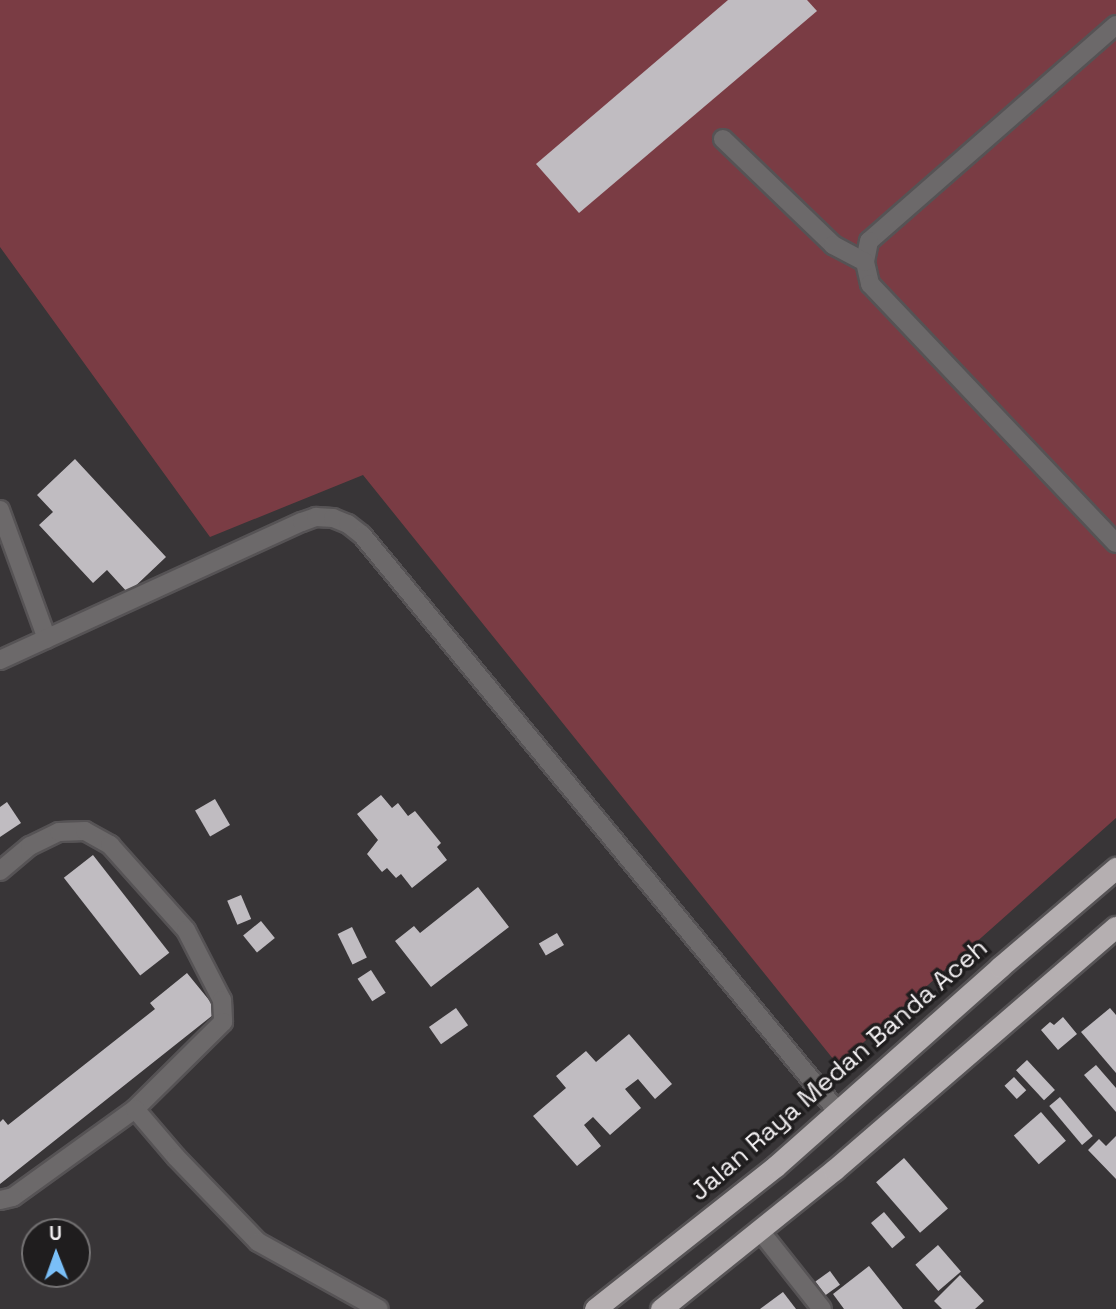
<!DOCTYPE html>
<html>
<head>
<meta charset="utf-8">
<style>
  body { margin:0 }
  #map { position:relative; width:1116px; height:1309px; overflow:hidden; background:#383537; font-family:"Space Grotesk",sans-serif }
  div>[style] { position:absolute }
  .green>* { inset:0; background:#7a3c44 }
  .building>* { inset:0; background:#c0bcc1; transform-origin:0 0 }
  .roads { filter:drop-shadow(2px 0 #565355) drop-shadow(-2px 0 #565355) drop-shadow(0 2px #565355) drop-shadow(0 -2px #565355) }
  .minor>* { height:18px; margin:-9px; padding:0 9px; transform-origin:9px; border-radius:9px; background:#6c696a }
  .highway>* { height:21px; margin:-10.5px; padding:0 10.5px; transform-origin:10.5px; border-radius:10.5px; background:#b5afb1 }
  span { translate:-50% -50%; white-space:nowrap; text-align:center; line-height:1.15; -webkit-text-stroke:7px #1f1d1e; paint-order:stroke }
  .street-label { font-size:26px; color:#f1eef0 }
  .north { position:absolute; left:21px; top:1218px; width:70px; height:70px; box-sizing:border-box; background:#1f1d1e; border:2px solid #737172; border-radius:50%; rotate:359deg; font-size:19px; font-weight:700; line-height:28px; text-align:center; color:#f1eef0 }
  .north::after { content:''; display:block; margin:auto; width:24px; height:32px; background:#7abff8; clip-path:polygon(50% 0,100% 100%,50% 72%,0 100%) }
</style>
</head>
<body>
<div id="map">
  <div class="green">
    <div style="clip-path:polygon(0 0,1116px 0,1116px 818px,838px 1065px,363px 475px,210px 537px,0 247px)"></div>
  </div>
  <div class="building">
    <div style="clip-path:polygon(728px 0,807px 0,817px 11px,579px 213px,536px 164px)"></div>
    <div style="clip-path:polygon(75px 459px,166px 557px,128px 593px,107px 570px,93px 583px,39px 525px,53px 512px,37px 495px)"></div>
    <div style="clip-path:polygon(381px 795px,392px 808px,398px 803px,408px 816px,415px 811px,441px 843px,437px 847px,447px 860px,412px 888px,401px 874px,396px 878px,387px 868px,382px 872px,367px 854px,378px 840px,357px 814px)"></div>
    <div style="left:215px;top:799px;width:30px;height:23px;rotate:60deg"></div>
    <div style="clip-path:polygon(7px 802px,21px 823px,0 837px,0 807px)"></div>
    <div style="left:93px;top:855px;width:124px;height:37px;rotate:52deg"></div>
    <div style="clip-path:polygon(478px 887px,509px 927px,431px 987px,395px 941px,414px 926px,420px 933px)"></div>
    <div style="left:241px;top:895px;width:26px;height:15px;rotate:67deg"></div>
    <div style="left:261px;top:921px;width:22px;height:23px;rotate:51deg"></div>
    <div style="left:352px;top:927px;width:34px;height:16px;rotate:64deg"></div>
    <div style="left:557px;top:933px;width:14px;height:21px;rotate:60deg"></div>
    <div style="left:371px;top:970px;width:27px;height:16px;rotate:57deg"></div>
    <div style="clip-path:polygon(187px 973px,218px 1011px,0 1184px,0 1122px,3px 1119px,8px 1125px,155px 1009px,150px 1003px)"></div>
    <div style="left:456px;top:1008px;width:21px;height:33px;rotate:55deg"></div>
    <div style="clip-path:polygon(1110px 1008px,1116px 1015px,1116px 1073px,1081px 1032px)"></div>
    <div style="clip-path:polygon(1063px 1017px,1077px 1034px,1058px 1050px,1041px 1030px,1050px 1022px,1054px 1025px)"></div>
    <div style="clip-path:polygon(629px 1034px,672px 1084px,655px 1099px,638px 1079px,625px 1089px,641px 1108px,610px 1135px,593px 1117px,584px 1125px,601px 1146px,577px 1166px,533px 1116px,566px 1088px,556px 1076px,586px 1051px,596px 1062px)"></div>
    <div style="left:1027px;top:1060px;width:41px;height:15px;rotate:47deg"></div>
    <div style="clip-path:polygon(1096px 1065px,1116px 1088px,1116px 1112px,1084px 1075px)"></div>
    <div style="left:1014px;top:1077px;width:18px;height:13px;rotate:47deg"></div>
    <div style="left:1060px;top:1097px;width:51px;height:14px;rotate:50deg"></div>
    <div style="left:1041px;top:1112px;width:38px;height:36px;rotate:49deg"></div>
    <div style="clip-path:polygon(1116px 1136px,1116px 1179px,1088px 1150px,1099px 1139px,1106px 1146px)"></div>
    <div style="left:904px;top:1158px;width:67px;height:37px;rotate:49deg"></div>
    <div style="left:884px;top:1212px;width:33px;height:17px;rotate:50deg"></div>
    <div style="left:938px;top:1245px;width:35px;height:30px;rotate:49deg"></div>
    <div style="clip-path:polygon(869px 1266px,903px 1309px,844px 1309px,833px 1294px)"></div>
    <div style="left:830px;top:1271px;width:17px;height:18px;rotate:54deg"></div>
    <div style="clip-path:polygon(960px 1275px,984px 1301px,975px 1309px,942px 1309px,934px 1301px)"></div>
    <div style="clip-path:polygon(783px 1292px,796px 1309px,760px 1309px)"></div>
  </div>
  <div class="roads">
    <div class="minor">
      <div style="left:1116px;top:25px;width:328px;rotate:138.8deg"></div>
      <div style="left:869px;top:241px;width:21px;rotate:101deg"></div>
      <div style="left:865px;top:262px;width:23px;rotate:77deg"></div>
      <div style="left:870px;top:284px;width:357px;rotate:46.5deg"></div>
      <div style="left:723px;top:139px;width:153px;rotate:43.9deg"></div>
      <div style="left:833px;top:245px;width:36px;rotate:28deg"></div>
      <div style="left:0;top:510px;width:137px;rotate:70deg"></div>
      <div style="left:0;top:660px;width:332px;rotate:-24.6deg"></div>
      <div style="left:302px;top:522px;width:15px;rotate:-20deg"></div>
      <div style="left:316px;top:517px;width:17px;rotate:3deg"></div>
      <div style="left:333px;top:518px;width:16px;rotate:22deg"></div>
      <div style="left:348px;top:524px;width:18px;rotate:38deg"></div>
      <div style="left:362px;top:535px;width:748px;rotate:50.48deg"></div>
      <div style="left:0;top:871px;width:39px;rotate:-40deg"></div>
      <div style="left:30px;top:846px;width:32px;rotate:-26deg"></div>
      <div style="left:59px;top:832px;width:26px;rotate:-2deg"></div>
      <div style="left:85px;top:831px;width:29px;rotate:29deg"></div>
      <div style="left:110px;top:845px;width:114px;rotate:48.2deg"></div>
      <div style="left:186px;top:930px;width:79px;rotate:62.8deg"></div>
      <div style="left:222px;top:1000px;width:22px;rotate:87deg"></div>
      <div style="left:223px;top:1022px;width:124px;rotate:135.3deg"></div>
      <div style="left:135px;top:1109px;width:150px;rotate:144.2deg"></div>
      <div style="left:13px;top:1197px;width:13px;rotate:167deg"></div>
      <div style="left:135px;top:1109px;width:63px;rotate:49.5deg"></div>
      <div style="left:176px;top:1157px;width:118px;rotate:46deg"></div>
      <div style="left:258px;top:1242px;width:138px;rotate:29deg"></div>
      <div style="left:761px;top:1232px;width:98px;rotate:51.6deg"></div>
    </div>
    <div class="highway">
      <div style="left:595px;top:1309px;width:231px;rotate:-38.3deg"></div>
      <div style="left:776px;top:1166px;width:300px;rotate:-41.6deg"></div>
      <div style="left:1000px;top:967px;width:153px;rotate:-40.5deg"></div>
      <div style="left:661px;top:1309px;width:222px;rotate:-38.8deg"></div>
      <div style="left:834px;top:1170px;width:372px;rotate:-40.8deg"></div>
    </div>
  </div>
  <div class="street-label">
    <span style="left:839px;top:1070px;rotate:-41deg">Jalan Raya Medan Banda Aceh</span>
  </div>
  <div class="north">U</div>
</div>
</body>
</html>
